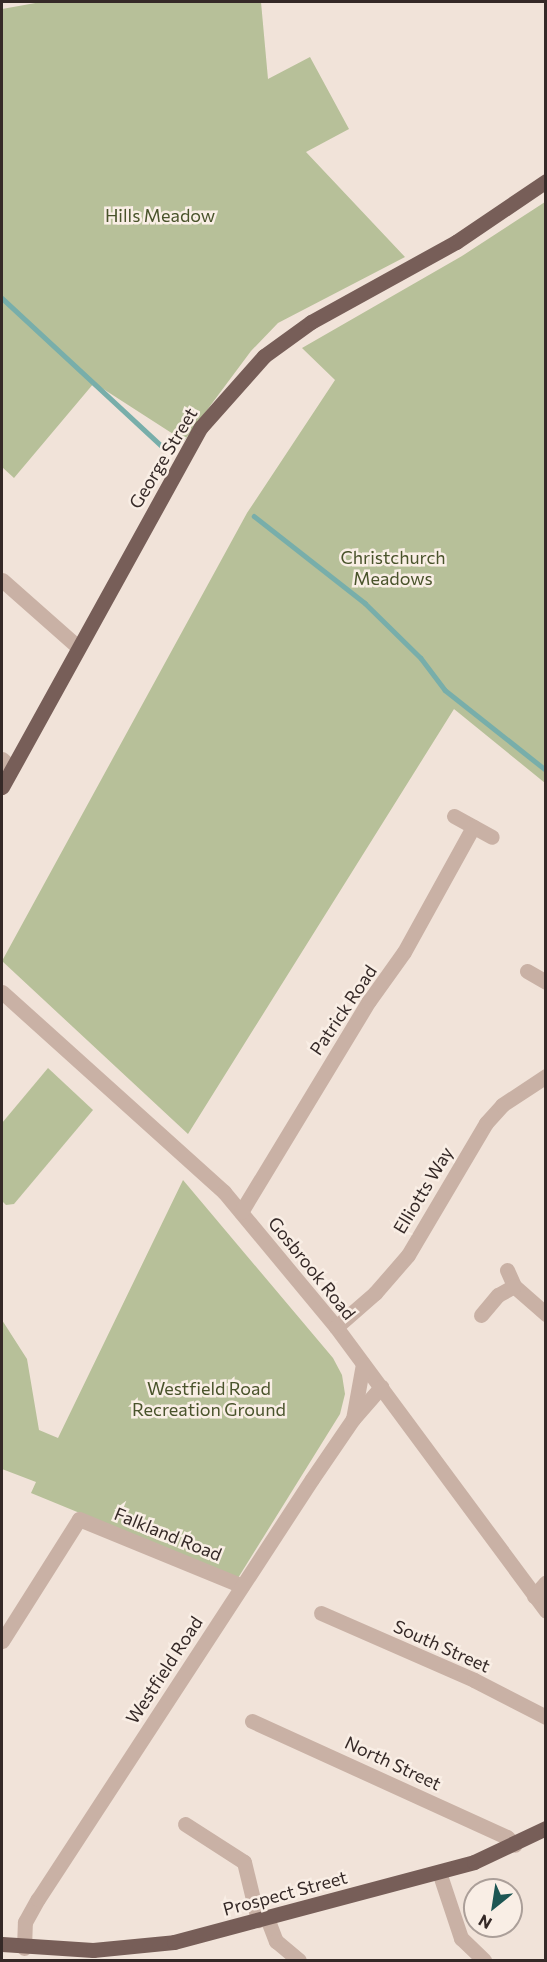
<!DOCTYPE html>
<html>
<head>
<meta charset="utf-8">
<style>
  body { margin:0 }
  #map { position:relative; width:547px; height:1962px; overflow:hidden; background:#f1e3d9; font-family:Commissioner,sans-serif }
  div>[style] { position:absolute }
  .green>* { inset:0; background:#b7c099 }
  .stream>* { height:4.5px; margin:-2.25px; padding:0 2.25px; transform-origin:2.25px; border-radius:2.25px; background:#78aeaa }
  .minor>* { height:15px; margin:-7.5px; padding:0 7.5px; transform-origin:7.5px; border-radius:7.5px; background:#c9b1a5 }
  .major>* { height:15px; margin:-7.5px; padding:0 7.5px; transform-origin:7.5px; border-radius:7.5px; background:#775e58 }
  span { translate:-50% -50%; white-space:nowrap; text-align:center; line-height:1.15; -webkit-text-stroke:5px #f9eee5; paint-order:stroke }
  .park-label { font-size:18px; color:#49532b }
  .street-label { font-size:18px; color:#352927 }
  .frame { position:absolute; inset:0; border:3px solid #352927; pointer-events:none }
  .north { position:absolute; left:463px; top:1878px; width:60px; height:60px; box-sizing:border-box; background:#f9eee5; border:2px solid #ab9f99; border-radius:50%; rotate:210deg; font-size:16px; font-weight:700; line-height:24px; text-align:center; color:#352927 }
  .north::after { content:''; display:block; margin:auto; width:21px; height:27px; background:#1d5653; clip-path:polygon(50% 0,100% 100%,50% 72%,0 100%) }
</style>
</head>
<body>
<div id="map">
  <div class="green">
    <div style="clip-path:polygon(41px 2px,261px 2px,268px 79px,310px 57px,349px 129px,306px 152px,405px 257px,278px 323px,251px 351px,184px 441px,94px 383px,14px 478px,2px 467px,2px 9px)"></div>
    <div style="clip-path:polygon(545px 202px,545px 783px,454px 709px,188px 1134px,2px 961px,247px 513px,335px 380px,302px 348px,462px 256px)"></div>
    <div style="clip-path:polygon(48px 1068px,93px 1110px,14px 1204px,6px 1205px,2px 1201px,2px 1123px)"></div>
    <div style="clip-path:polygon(183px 1180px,333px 1358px,342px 1375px,345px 1394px,340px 1414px,238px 1578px,31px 1493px,36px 1482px,2px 1469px,2px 1320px,27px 1359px,39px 1430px,58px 1438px)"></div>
  </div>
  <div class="stream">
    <div style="left:2px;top:298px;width:219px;rotate:42.8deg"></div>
    <div style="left:254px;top:516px;width:141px;rotate:38.1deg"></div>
    <div style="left:365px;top:603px;width:78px;rotate:44.5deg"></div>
    <div style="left:421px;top:658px;width:40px;rotate:53deg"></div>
    <div style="left:445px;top:690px;width:129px;rotate:38.4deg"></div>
  </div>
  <div class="minor">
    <div style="left:2px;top:580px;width:101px;rotate:41.4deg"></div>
    <div style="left:2px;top:759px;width:13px;rotate:42deg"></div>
    <div style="left:454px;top:816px;width:43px;rotate:28.9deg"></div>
    <div style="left:527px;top:971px;width:22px;rotate:30deg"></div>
    <div style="left:2px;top:992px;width:299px;rotate:42deg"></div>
    <div style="left:224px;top:1192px;width:175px;rotate:50.3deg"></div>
    <div style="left:336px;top:1327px;width:353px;rotate:53.5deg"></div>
    <div style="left:241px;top:1212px;width:247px;rotate:-58.8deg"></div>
    <div style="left:369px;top:1001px;width:60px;rotate:-54.5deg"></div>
    <div style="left:404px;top:952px;width:143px;rotate:-61.1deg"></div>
    <div style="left:507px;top:1270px;width:17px;rotate:66deg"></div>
    <div style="left:514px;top:1286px;width:43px;rotate:41.2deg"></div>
    <div style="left:481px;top:1315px;width:26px;rotate:-50deg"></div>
    <div style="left:498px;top:1295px;width:18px;rotate:-29deg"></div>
    <div style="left:336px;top:1327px;width:52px;rotate:-41.1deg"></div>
    <div style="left:375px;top:1293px;width:50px;rotate:-49deg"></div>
    <div style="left:408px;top:1255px;width:153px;rotate:-59.4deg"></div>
    <div style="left:486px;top:1123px;width:24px;rotate:-48deg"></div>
    <div style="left:502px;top:1105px;width:53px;rotate:-33.4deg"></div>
    <div style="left:353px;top:1419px;width:56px;rotate:-79.7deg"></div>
    <div style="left:534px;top:1596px;width:18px;rotate:-49deg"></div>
    <div style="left:321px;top:1613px;width:167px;rotate:23.6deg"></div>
    <div style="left:474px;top:1680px;width:81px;rotate:27.2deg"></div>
    <div style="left:2px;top:1641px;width:144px;rotate:-57.7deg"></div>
    <div style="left:79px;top:1519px;width:176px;rotate:22.3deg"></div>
    <div style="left:252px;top:1721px;width:280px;rotate:24.5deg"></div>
    <div style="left:507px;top:1837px;width:11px;rotate:45deg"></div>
    <div style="left:185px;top:1824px;width:70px;rotate:32.8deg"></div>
    <div style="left:244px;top:1862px;width:60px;rotate:76.4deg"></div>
    <div style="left:439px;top:1872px;width:70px;rotate:71.6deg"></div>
    <div style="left:461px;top:1938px;width:32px;rotate:44deg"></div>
    <div style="left:267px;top:1918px;width:25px;rotate:69deg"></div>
    <div style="left:276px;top:1941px;width:30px;rotate:40deg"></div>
    <div style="left:24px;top:1948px;width:26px;rotate:-88deg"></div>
    <div style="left:25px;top:1922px;width:26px;rotate:-61deg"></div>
    <div style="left:38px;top:1899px;width:501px;rotate:-56.88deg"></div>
    <div style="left:312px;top:1479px;width:73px;rotate:-55.7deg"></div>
    <div style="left:353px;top:1419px;width:43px;rotate:-48.8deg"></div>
  </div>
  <div class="major">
    <div style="left:2px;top:787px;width:411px;rotate:-61.1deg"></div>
    <div style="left:201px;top:427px;width:95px;rotate:-48.4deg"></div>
    <div style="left:264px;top:356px;width:58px;rotate:-35.9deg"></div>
    <div style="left:311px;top:322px;width:166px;rotate:-28.9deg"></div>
    <div style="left:456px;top:242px;width:109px;rotate:-34.1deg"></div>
    <div style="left:2px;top:1944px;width:91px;rotate:3.8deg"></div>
    <div style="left:93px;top:1950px;width:81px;rotate:-5.6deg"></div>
    <div style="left:174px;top:1942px;width:310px;rotate:-14.9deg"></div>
    <div style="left:474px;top:1862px;width:80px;rotate:-25.3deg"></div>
  </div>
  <div class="park-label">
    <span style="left:160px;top:215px">Hills Meadow</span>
    <span style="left:393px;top:568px">Christchurch<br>Meadows</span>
    <span style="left:209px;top:1399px">Westfield Road<br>Recreation Ground</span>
  </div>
  <div class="street-label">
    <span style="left:163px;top:458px;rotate:-59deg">George Street</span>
    <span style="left:343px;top:1010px;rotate:-56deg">Patrick Road</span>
    <span style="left:423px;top:1190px;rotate:-59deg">Elliotts Way</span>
    <span style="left:312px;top:1268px;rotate:51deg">Gosbrook Road</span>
    <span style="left:168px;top:1534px;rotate:22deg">Falkland Road</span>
    <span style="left:442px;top:1646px;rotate:24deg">South Street</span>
    <span style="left:164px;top:1670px;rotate:-57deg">Westfield Road</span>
    <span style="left:393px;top:1763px;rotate:25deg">North Street</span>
    <span style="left:285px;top:1893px;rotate:-15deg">Prospect Street</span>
  </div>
  <div class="frame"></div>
  <div class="north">N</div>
</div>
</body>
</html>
